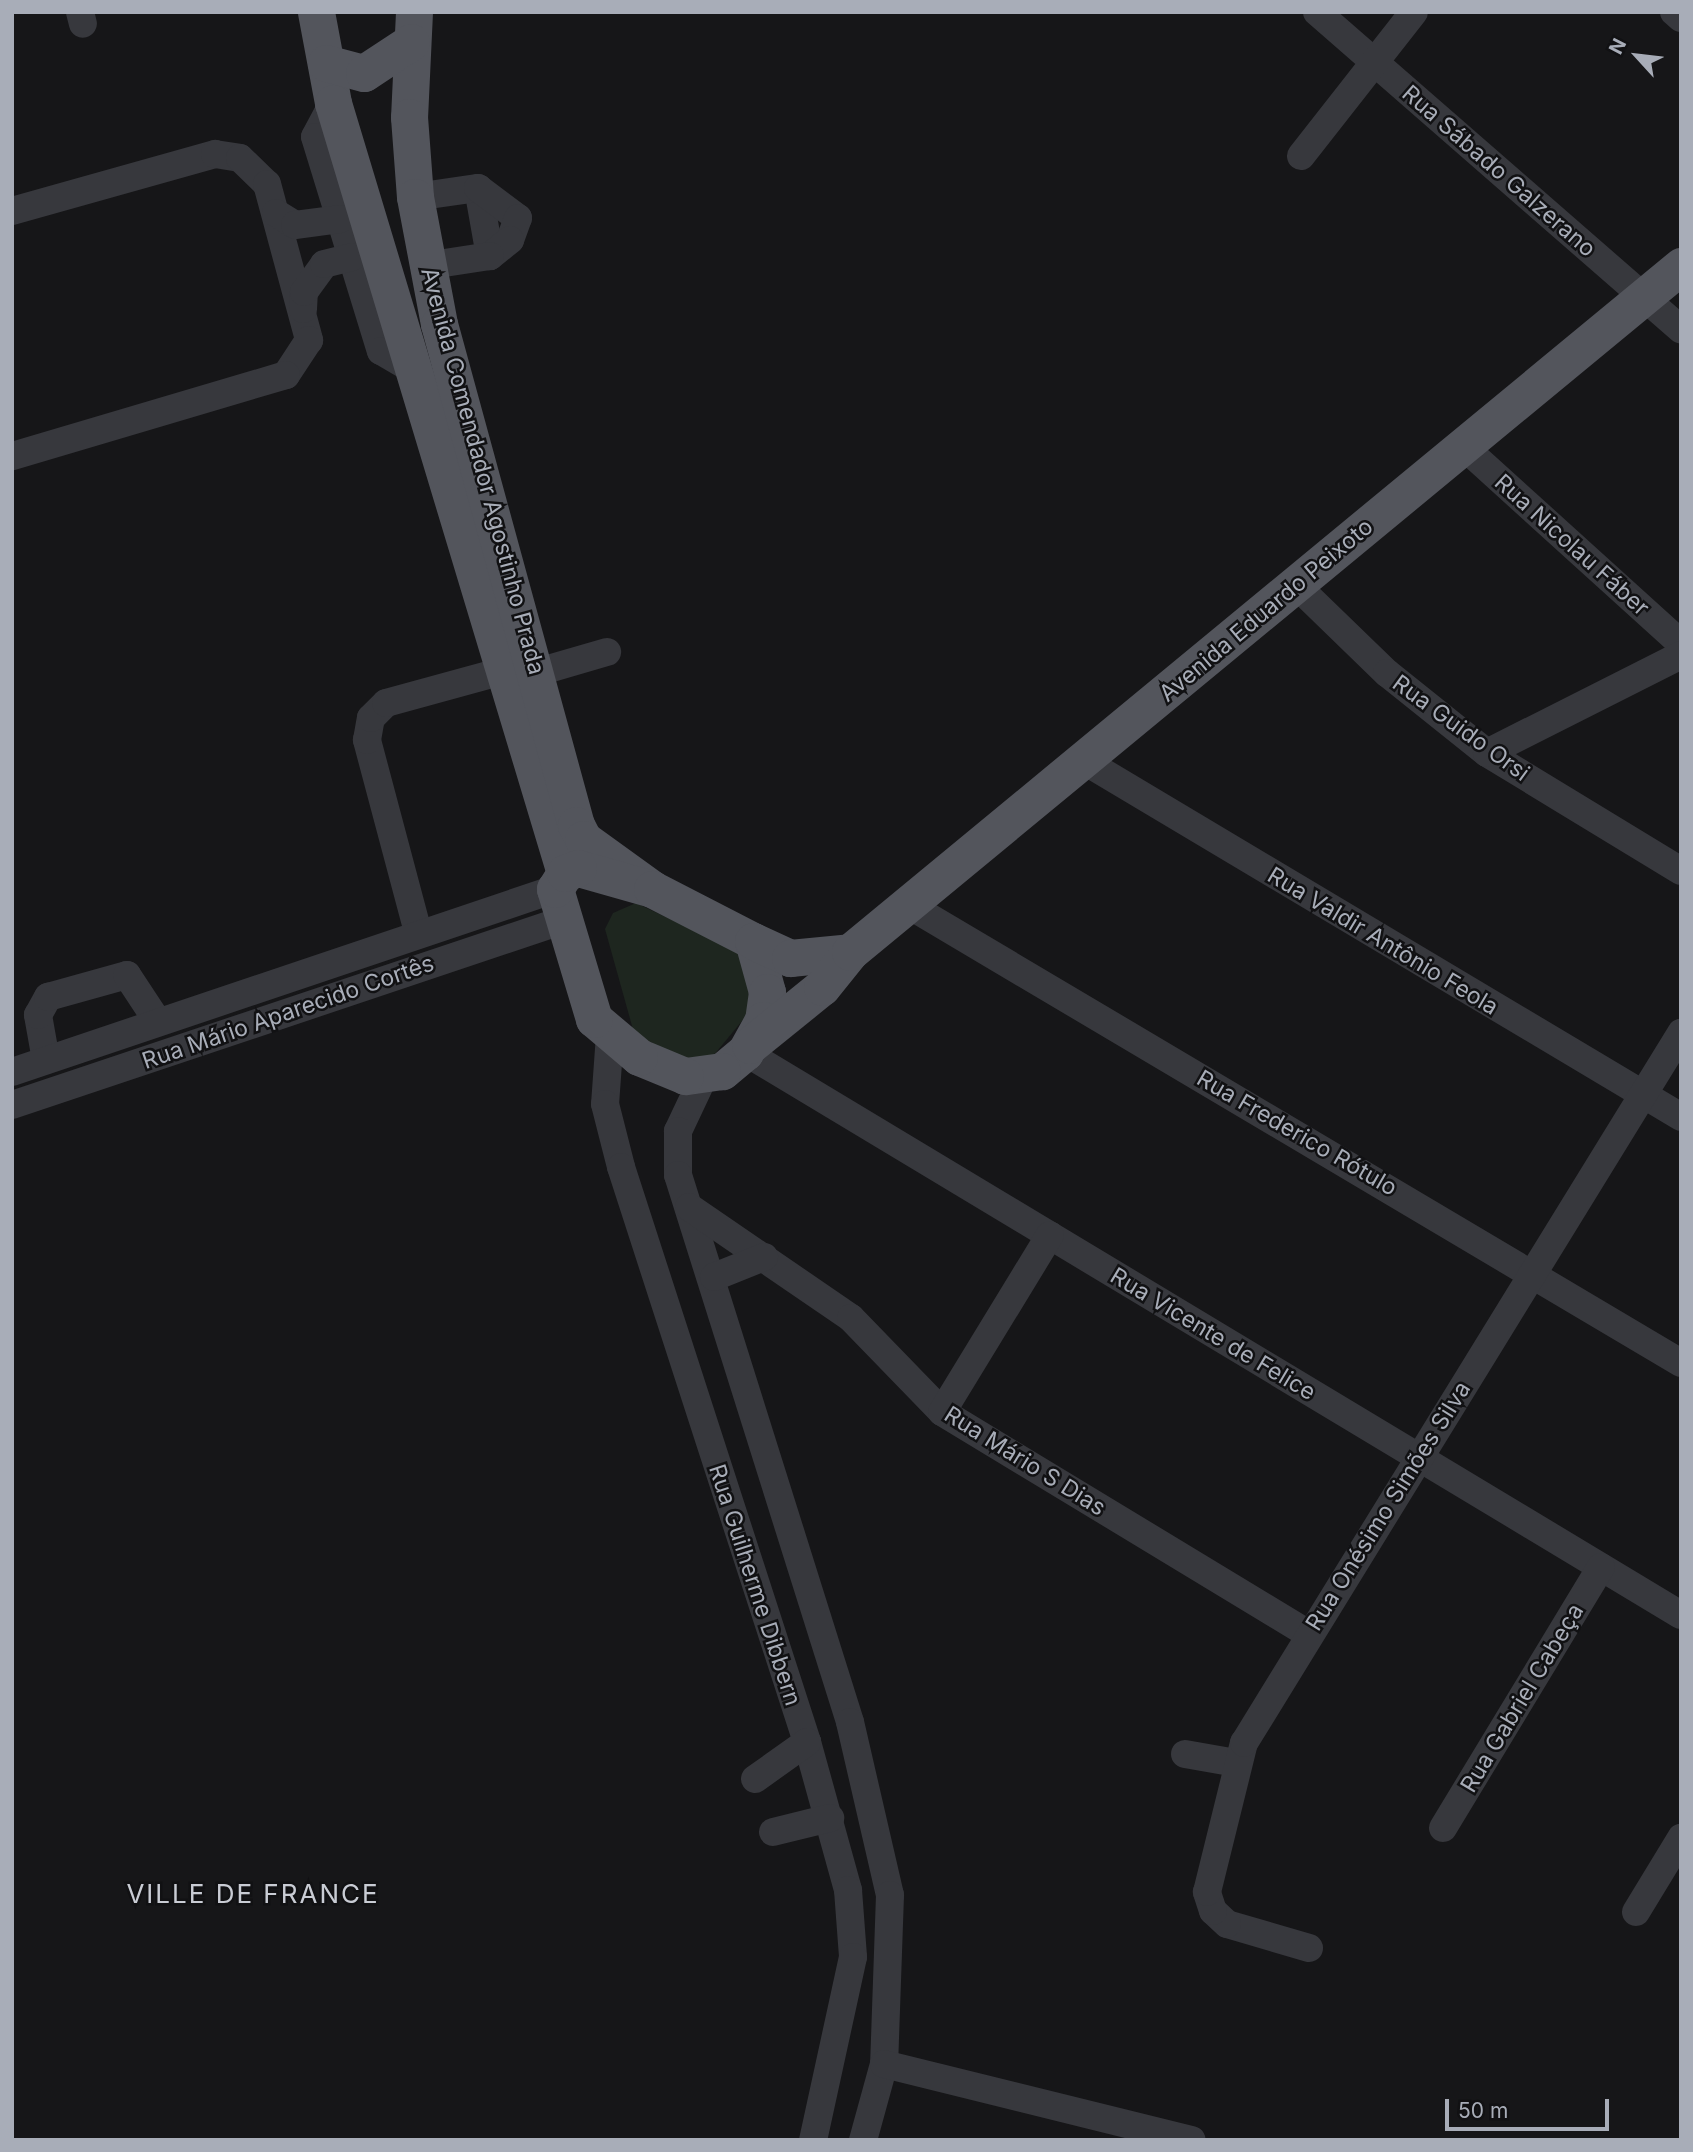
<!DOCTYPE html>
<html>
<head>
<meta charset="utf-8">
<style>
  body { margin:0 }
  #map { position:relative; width:1693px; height:2152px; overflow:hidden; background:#161618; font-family:Inter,sans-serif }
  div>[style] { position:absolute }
  .green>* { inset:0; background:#1e261f }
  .minor>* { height:28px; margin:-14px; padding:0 14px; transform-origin:14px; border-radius:14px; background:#37383d }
  .major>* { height:37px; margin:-18.5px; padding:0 18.5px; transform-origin:18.5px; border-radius:18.5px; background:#53555c }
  span { translate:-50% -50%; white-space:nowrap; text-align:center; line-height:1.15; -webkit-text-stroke:5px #111113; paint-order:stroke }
  .street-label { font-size:23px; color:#a8adb8 }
  .quarter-label { font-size:26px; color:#c9ccd4; letter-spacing:2px }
  .frame { position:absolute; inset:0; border:14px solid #a8adb8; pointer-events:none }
  .north { position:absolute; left:1602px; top:21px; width:70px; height:70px; -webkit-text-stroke:5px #111113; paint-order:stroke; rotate:297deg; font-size:19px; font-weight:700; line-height:28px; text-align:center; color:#a8adb8 }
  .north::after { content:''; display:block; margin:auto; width:24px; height:32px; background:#a8adb8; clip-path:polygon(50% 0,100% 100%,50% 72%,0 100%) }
  .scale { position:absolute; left:1445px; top:2099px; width:164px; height:32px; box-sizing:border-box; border:4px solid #a8adb8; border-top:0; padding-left:9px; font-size:21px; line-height:24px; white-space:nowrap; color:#a8adb8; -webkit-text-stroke:5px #111113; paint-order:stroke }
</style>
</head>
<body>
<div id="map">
  <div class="green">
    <div style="clip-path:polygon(636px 903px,738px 951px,750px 992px,747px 1015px,713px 1056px,683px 1060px,634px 1033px,605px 929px,613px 913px)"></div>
  </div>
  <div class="minor">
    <div style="left:80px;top:12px;width:12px;rotate:76deg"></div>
    <div style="left:1317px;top:12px;width:483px;rotate:41.1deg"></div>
    <div style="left:1674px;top:12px;width:9px;rotate:41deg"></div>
    <div style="left:333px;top:103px;width:38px;rotate:118deg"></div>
    <div style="left:315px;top:137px;width:224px;rotate:72.9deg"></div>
    <div style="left:381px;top:351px;width:42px;rotate:30.3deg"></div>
    <div style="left:1301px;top:156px;width:183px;rotate:-51.9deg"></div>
    <div style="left:478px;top:188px;width:69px;rotate:80deg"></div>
    <div style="left:415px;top:197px;width:64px;rotate:-8.1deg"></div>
    <div style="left:478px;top:188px;width:50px;rotate:36.9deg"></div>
    <div style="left:518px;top:218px;width:23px;rotate:110deg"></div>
    <div style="left:510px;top:240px;width:26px;rotate:141deg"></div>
    <div style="left:490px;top:256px;width:66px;rotate:171.3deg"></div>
    <div style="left:12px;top:211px;width:211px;rotate:-15.7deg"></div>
    <div style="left:215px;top:154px;width:25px;rotate:9deg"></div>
    <div style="left:240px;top:158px;width:37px;rotate:44deg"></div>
    <div style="left:267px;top:184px;width:162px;rotate:74.9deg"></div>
    <div style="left:309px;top:340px;width:42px;rotate:123.3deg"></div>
    <div style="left:286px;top:375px;width:286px;rotate:163.5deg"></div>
    <div style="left:276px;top:213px;width:22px;rotate:32deg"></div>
    <div style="left:295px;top:225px;width:45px;rotate:-7.6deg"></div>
    <div style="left:303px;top:309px;width:17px;rotate:-87deg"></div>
    <div style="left:304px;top:292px;width:34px;rotate:-54deg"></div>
    <div style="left:324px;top:264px;width:29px;rotate:-14deg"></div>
    <div style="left:1463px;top:446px;width:294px;rotate:42.2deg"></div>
    <div style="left:1295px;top:584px;width:128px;rotate:44.1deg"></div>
    <div style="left:1387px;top:673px;width:128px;rotate:38.7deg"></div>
    <div style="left:1487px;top:753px;width:227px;rotate:31.3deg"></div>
    <div style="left:538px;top:672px;width:72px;rotate:-16.2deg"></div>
    <div style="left:1487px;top:753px;width:217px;rotate:-26.8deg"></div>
    <div style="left:1086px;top:762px;width:693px;rotate:30.82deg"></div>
    <div style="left:912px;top:907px;width:894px;rotate:30.67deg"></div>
    <div style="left:418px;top:932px;width:199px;rotate:-104.9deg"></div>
    <div style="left:367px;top:740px;width:22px;rotate:-80deg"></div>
    <div style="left:371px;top:718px;width:21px;rotate:-45deg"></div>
    <div style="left:386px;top:703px;width:125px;rotate:-15.3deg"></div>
    <div style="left:610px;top:1035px;width:69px;rotate:94.1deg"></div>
    <div style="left:605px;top:1104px;width:65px;rotate:75.7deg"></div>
    <div style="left:621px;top:1167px;width:604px;rotate:72.07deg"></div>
    <div style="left:807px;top:1742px;width:154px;rotate:74.5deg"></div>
    <div style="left:848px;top:1890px;width:67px;rotate:85.7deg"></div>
    <div style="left:853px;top:1957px;width:187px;rotate:102.3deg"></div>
    <div style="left:745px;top:1052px;width:1092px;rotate:31.03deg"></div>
    <div style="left:46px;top:1060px;width:46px;rotate:-100.1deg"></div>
    <div style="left:38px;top:1015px;width:21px;rotate:-61deg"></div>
    <div style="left:48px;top:997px;width:82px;rotate:-15.6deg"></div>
    <div style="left:127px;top:975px;width:56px;rotate:56.6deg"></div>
    <div style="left:12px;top:1072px;width:573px;rotate:-18.62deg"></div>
    <div style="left:704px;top:1076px;width:61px;rotate:115.3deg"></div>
    <div style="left:678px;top:1131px;width:44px;rotate:90deg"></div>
    <div style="left:678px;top:1175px;width:573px;rotate:72.54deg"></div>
    <div style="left:850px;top:1722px;width:178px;rotate:77deg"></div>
    <div style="left:890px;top:1895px;width:169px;rotate:92deg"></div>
    <div style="left:884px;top:2064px;width:79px;rotate:105.4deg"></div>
    <div style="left:12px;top:1105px;width:582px;rotate:-18.53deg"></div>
    <div style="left:689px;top:1207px;width:196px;rotate:34.4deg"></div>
    <div style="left:851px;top:1318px;width:131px;rotate:45.9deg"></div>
    <div style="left:942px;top:1412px;width:429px;rotate:31.2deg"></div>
    <div style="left:714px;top:1277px;width:54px;rotate:-21.8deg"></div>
    <div style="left:942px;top:1412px;width:207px;rotate:-58.6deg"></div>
    <div style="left:1185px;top:1754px;width:52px;rotate:10deg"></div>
    <div style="left:755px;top:1779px;width:64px;rotate:-35.4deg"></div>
    <div style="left:1443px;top:1828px;width:305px;rotate:-58.8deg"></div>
    <div style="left:773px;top:1832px;width:59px;rotate:-13.8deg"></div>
    <div style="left:1636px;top:1912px;width:87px;rotate:-58.7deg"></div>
    <div style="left:1309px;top:1948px;width:85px;rotate:-163.7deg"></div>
    <div style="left:1227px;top:1924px;width:19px;rotate:-137deg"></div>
    <div style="left:1213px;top:1911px;width:20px;rotate:-108deg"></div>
    <div style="left:1207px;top:1892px;width:154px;rotate:-76.1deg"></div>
    <div style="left:1244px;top:1743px;width:834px;rotate:-58.39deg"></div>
    <div style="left:884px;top:2064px;width:317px;rotate:13.9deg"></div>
  </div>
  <div class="major">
    <div style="left:316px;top:12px;width:93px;rotate:79.4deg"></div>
    <div style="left:333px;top:103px;width:804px;rotate:73.23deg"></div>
    <div style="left:414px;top:12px;width:105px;rotate:92.7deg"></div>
    <div style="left:409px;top:117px;width:80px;rotate:85.7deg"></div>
    <div style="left:415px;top:197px;width:129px;rotate:79.3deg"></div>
    <div style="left:439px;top:324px;width:519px;rotate:74.71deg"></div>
    <div style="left:576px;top:825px;width:16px;rotate:63deg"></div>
    <div style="left:583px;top:839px;width:85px;rotate:35.9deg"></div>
    <div style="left:326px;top:63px;width:39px;rotate:15deg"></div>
    <div style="left:364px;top:73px;width:56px;rotate:-33.4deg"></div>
    <div style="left:578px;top:868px;width:77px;rotate:15.8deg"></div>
    <div style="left:652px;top:889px;width:114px;rotate:27.2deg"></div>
    <div style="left:753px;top:941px;width:53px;rotate:74.6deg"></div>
    <div style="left:767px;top:992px;width:28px;rotate:98deg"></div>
    <div style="left:763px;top:1020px;width:37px;rotate:119deg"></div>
    <div style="left:745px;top:1052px;width:30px;rotate:140deg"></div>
    <div style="left:722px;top:1071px;width:37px;rotate:172deg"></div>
    <div style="left:685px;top:1076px;width:50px;rotate:-157.6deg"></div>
    <div style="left:639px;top:1057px;width:59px;rotate:-139.8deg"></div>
    <div style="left:594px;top:1019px;width:136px;rotate:-106.7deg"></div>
    <div style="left:555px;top:889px;width:19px;rotate:-58deg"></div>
    <div style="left:565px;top:873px;width:14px;rotate:-21deg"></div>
    <div style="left:753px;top:941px;width:41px;rotate:24.7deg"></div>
    <div style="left:790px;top:958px;width:60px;rotate:-5.7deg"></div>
    <div style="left:750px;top:1045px;width:92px;rotate:-38.9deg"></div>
    <div style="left:822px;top:987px;width:45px;rotate:-51.3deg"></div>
    <div style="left:850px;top:952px;width:1078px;rotate:-39.54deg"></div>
  </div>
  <div class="street-label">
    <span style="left:1499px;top:171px;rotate:41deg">Rua Sábado Galzerano</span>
    <span style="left:483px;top:471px;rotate:75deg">Avenida Comendador Agostinho Prada</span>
    <span style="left:1572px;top:545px;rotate:42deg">Rua Nicolau Fáber</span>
    <span style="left:1266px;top:610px;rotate:-40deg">Avenida Eduardo Peixoto</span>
    <span style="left:1461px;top:728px;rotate:36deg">Rua Guido Orsi</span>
    <span style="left:1383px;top:941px;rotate:31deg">Rua Valdir Antônio Feola</span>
    <span style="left:288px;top:1012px;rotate:-19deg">Rua Mário Aparecido Cortês</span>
    <span style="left:1297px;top:1133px;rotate:30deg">Rua Frederico Rótulo</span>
    <span style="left:1213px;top:1334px;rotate:31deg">Rua Vicente de Felice</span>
    <span style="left:1025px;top:1461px;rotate:32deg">Rua Mário S Dias</span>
    <span style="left:1388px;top:1506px;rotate:-58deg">Rua Onésimo Simões Silva</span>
    <span style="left:755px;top:1585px;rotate:72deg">Rua Guilherme Dibbern</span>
    <span style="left:1522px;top:1698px;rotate:-59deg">Rua Gabriel Cabeça</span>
  </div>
  <div class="quarter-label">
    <span style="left:253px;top:1894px">VILLE DE FRANCE</span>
  </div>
  <div class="frame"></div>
  <div class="north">N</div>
  <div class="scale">50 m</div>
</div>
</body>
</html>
